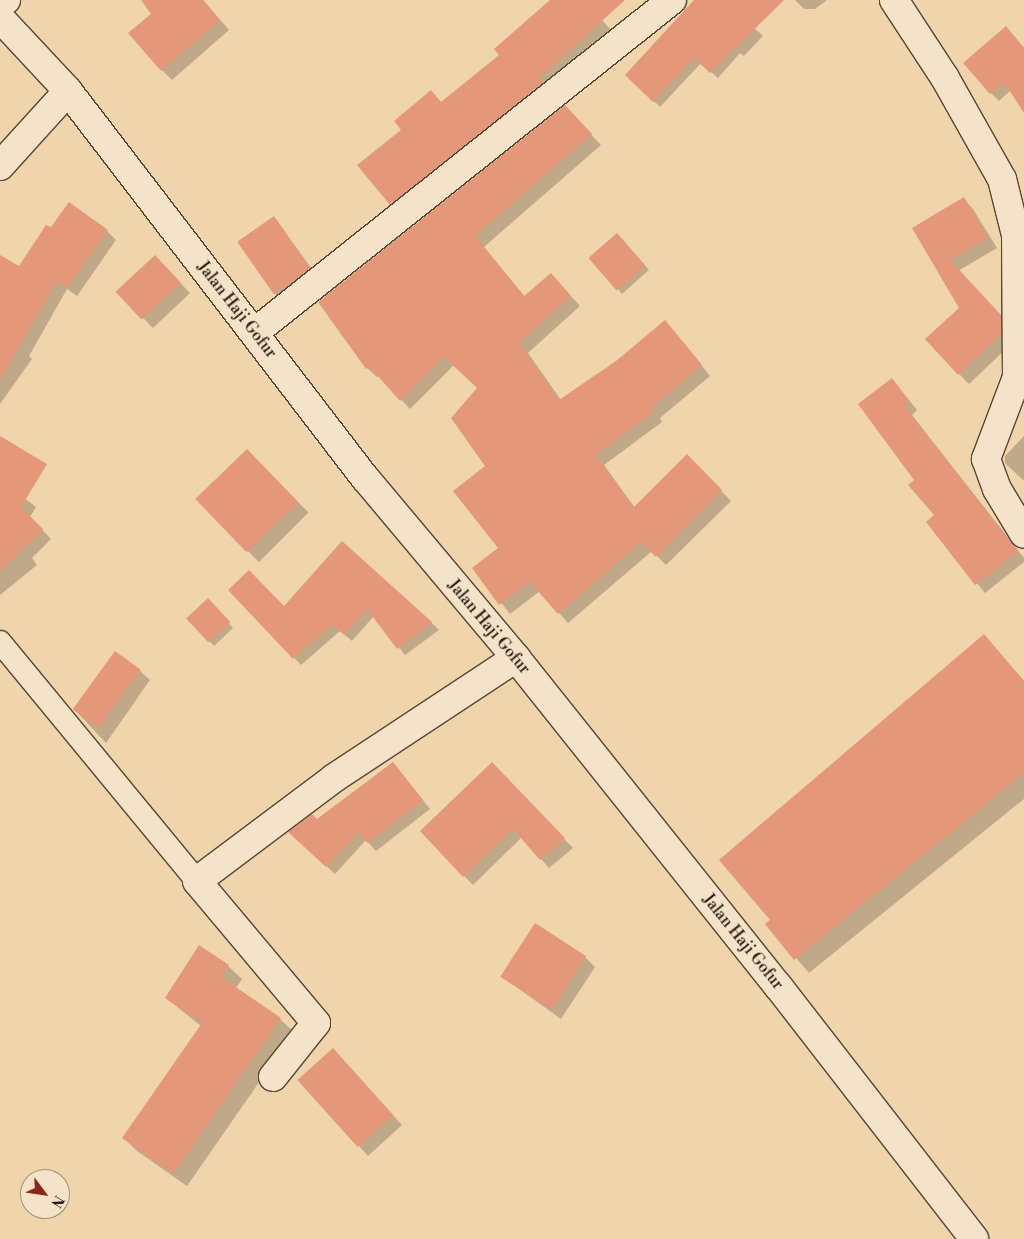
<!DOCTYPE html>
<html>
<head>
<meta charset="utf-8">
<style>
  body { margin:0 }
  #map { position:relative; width:1024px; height:1239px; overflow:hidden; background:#f0d4ac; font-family:"Libre Bodoni",serif }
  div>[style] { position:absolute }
  .shadow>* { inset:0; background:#0003; transform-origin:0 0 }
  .building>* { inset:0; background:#e49879; transform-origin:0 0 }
  .roads { filter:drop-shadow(1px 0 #564732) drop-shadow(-1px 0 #564732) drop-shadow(0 1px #564732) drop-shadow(0 -1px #564732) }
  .lane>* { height:22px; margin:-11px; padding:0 11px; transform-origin:11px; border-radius:11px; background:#f5e3c9 }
  .street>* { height:28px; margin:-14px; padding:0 14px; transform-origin:14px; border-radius:14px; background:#f5e3c9 }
  .secondary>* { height:28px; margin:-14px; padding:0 14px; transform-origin:14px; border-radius:14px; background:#f5e3c9 }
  span { translate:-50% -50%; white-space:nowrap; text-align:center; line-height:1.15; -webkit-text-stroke:5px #f5e3c9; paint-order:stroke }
  .street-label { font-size:16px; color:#23180a }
  .north { position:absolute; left:20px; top:1169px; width:50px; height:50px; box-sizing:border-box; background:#f5e3c9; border:1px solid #a1927d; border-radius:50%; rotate:121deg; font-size:14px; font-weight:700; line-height:20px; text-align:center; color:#23180a }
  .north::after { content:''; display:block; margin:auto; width:18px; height:22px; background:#8f2418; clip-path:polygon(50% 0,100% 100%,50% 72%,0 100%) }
</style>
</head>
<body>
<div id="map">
  <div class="shadow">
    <div style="clip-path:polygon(142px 0,203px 0,229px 30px,172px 80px,162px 70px,152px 14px)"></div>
    <div style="clip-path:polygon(551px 0,584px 0,611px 30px,400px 213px,391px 204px,442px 103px,501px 56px)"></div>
    <div style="clip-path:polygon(695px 0,724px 0,763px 36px,744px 56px,740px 53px,718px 78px,701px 63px,660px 107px,626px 75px)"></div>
    <div style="clip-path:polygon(795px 0,827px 0,815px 9px,804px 9px)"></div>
    <div style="clip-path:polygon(1014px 36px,1024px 48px,1024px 110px,1011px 90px,999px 101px,991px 93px)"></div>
    <div style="clip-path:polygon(574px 117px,601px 145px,484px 247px,525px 297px,551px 274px,580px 306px,528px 353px,561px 400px,674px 331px,710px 376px,660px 418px,662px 422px,604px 465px,635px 508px,687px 456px,731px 501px,666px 565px,652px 551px,568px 623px,540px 591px,510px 614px,474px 568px,500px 548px,486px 466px,479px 389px,454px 365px,410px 409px,379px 376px,377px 377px,367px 368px,319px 302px)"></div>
    <div style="clip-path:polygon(964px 199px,973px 209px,997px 248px,958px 271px,1010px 326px,1010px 345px,969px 384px,926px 340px,960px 308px,914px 228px)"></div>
    <div style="left:274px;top:217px;width:76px;height:44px;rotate:54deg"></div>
    <div style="clip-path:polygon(51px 229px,107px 231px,116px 240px,77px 296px,67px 289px,29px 356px,32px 359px,0 404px,0 257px,19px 268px)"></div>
    <div style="clip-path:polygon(622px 239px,649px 270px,622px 294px,618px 289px)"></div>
    <div style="clip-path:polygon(165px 267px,190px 293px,153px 328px,118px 292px)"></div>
    <div style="clip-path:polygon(892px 379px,917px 410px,912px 415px,1024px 558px,1024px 562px,985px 593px,928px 522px,936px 515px)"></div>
    <div style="clip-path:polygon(1024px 436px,1024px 481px,1005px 463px,1005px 456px)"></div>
    <div style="left:247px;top:451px;width:87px;height:70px;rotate:45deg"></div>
    <div style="clip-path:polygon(0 479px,36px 507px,30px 517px,51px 539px,32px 558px,37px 565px,0 595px)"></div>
    <div style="clip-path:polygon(342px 543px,432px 623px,439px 630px,405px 655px,374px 616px,352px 641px,340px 631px,301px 665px,230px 590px,284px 608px)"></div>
    <div style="clip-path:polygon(212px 604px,233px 628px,214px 646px,187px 618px)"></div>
    <div style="clip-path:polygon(984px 636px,1024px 681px,1024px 799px,809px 973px,767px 924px)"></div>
    <div style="clip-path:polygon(140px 671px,150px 680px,106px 743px,75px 710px)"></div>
    <div style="clip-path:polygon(393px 763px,430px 809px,376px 851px,366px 840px,335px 874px,298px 840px,317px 821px)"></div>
    <div style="clip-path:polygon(492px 764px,573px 848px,549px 868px,522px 837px,473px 885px,421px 831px)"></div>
    <div style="clip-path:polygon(585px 957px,595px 967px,561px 1019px,501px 976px)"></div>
    <div style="clip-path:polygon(228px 966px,242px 979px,236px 988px,280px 1019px,294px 1032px,187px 1186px,137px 1151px,124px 1138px,201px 1026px,166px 998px)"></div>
    <div style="clip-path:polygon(342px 1060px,402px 1125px,368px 1156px,359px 1146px)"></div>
  </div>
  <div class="building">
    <div style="clip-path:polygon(141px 0,203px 0,220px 20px,161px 71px,128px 33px,151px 14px)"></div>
    <div style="clip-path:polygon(550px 0,625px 0,539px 78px,544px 82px,390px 205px,357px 165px,401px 130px,394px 121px,431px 90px,441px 102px,499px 55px,494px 49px)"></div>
    <div style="clip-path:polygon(694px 0,784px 0,710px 73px,694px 58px,653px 102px,625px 75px)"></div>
    <div style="clip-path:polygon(1006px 26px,1024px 48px,1024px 113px,1004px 82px,990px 94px,963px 63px)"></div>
    <div style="clip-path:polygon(565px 105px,592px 134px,475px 236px,524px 296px,551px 273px,571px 296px,519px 343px,559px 400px,616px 361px,665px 320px,702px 365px,651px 408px,654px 412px,595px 455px,634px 507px,687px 454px,722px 490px,656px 557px,641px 542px,558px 614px,530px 582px,499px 605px,472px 568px,498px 548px,453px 491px,485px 466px,451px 418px,477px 388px,444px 357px,400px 401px,369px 366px,366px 369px,318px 302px)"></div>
    <div style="clip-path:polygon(964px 197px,988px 238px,950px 260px,1001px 315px,1001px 335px,958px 375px,925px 339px,959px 308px,912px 228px)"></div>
    <div style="clip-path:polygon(69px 202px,108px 230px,67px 288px,57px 281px,0 380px,0 255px,19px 266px,46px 225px,51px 227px)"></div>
    <div style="left:274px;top:216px;width:64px;height:45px;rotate:55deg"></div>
    <div style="left:617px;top:233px;width:43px;height:38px;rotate:49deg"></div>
    <div style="left:155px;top:255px;width:38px;height:54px;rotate:47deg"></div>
    <div style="clip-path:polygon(892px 378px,909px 401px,904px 406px,1018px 551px,975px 585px,926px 522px,934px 515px,908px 485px,914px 480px,858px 404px)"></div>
    <div style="clip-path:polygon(0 436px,47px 464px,21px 507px,43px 529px,0 571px)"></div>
    <div style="left:247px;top:449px;width:74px;height:72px;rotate:46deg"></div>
    <div style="clip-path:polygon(342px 541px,432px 622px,397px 649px,367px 609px,344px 635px,332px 624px,293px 659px,228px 590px,249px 570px,284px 606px)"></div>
    <div style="left:208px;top:598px;width:33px;height:30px;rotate:47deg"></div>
    <div style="clip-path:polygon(984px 634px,1024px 681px,1024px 773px,794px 960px,765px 924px,770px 920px,719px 860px)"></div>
    <div style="left:115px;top:651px;width:32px;height:72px;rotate:36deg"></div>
    <div style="clip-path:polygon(393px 762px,423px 800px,367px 843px,359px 832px,326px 867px,288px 832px,312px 814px,317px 819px)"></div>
    <div style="clip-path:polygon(492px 762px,565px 838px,540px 860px,513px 829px,463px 877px,420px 831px)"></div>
    <div style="left:535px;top:923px;width:61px;height:64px;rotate:33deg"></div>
    <div style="clip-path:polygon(199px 945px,229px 965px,221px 977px,281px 1018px,173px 1174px,122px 1138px,202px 1023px,165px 998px)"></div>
    <div style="left:333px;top:1048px;width:90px;height:48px;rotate:48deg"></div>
  </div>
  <div class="roads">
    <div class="lane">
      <div style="left:0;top:642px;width:310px;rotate:50.5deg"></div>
    </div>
    <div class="street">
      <div style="left:894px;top:0;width:93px;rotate:56.8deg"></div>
      <div style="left:945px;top:78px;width:116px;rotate:60.6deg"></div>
      <div style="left:1002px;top:179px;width:58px;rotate:76deg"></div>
      <div style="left:1016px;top:235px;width:142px;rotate:89.6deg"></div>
      <div style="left:1017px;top:377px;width:88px;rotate:110.7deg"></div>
      <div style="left:986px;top:459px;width:32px;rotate:70deg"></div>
      <div style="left:997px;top:489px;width:52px;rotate:59deg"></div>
      <div style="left:0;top:5px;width:8px;rotate:-40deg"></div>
      <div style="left:0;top:166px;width:101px;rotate:-47.8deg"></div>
      <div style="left:255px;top:332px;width:533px;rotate:-38.53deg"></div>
      <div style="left:273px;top:1077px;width:69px;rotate:-51.5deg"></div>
      <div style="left:316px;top:1023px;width:185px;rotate:-130deg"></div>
      <div style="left:197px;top:881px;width:171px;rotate:-36.9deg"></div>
      <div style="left:334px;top:778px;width:218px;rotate:-33.4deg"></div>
    </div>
    <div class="secondary">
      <div style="left:0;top:18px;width:100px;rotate:47deg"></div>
      <div style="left:68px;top:91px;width:489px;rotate:52.5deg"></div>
      <div style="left:366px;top:479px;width:234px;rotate:50deg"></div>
      <div style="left:516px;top:658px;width:420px;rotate:51.4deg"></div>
      <div style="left:778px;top:986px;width:320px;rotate:52.2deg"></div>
    </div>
  </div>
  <div class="street-label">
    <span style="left:237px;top:310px;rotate:52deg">Jalan Haji Gofur</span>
    <span style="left:489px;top:627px;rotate:50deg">Jalan Haji Gofur</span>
    <span style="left:743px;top:942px;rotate:51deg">Jalan Haji Gofur</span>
  </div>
  <div class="north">N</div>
</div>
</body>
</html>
